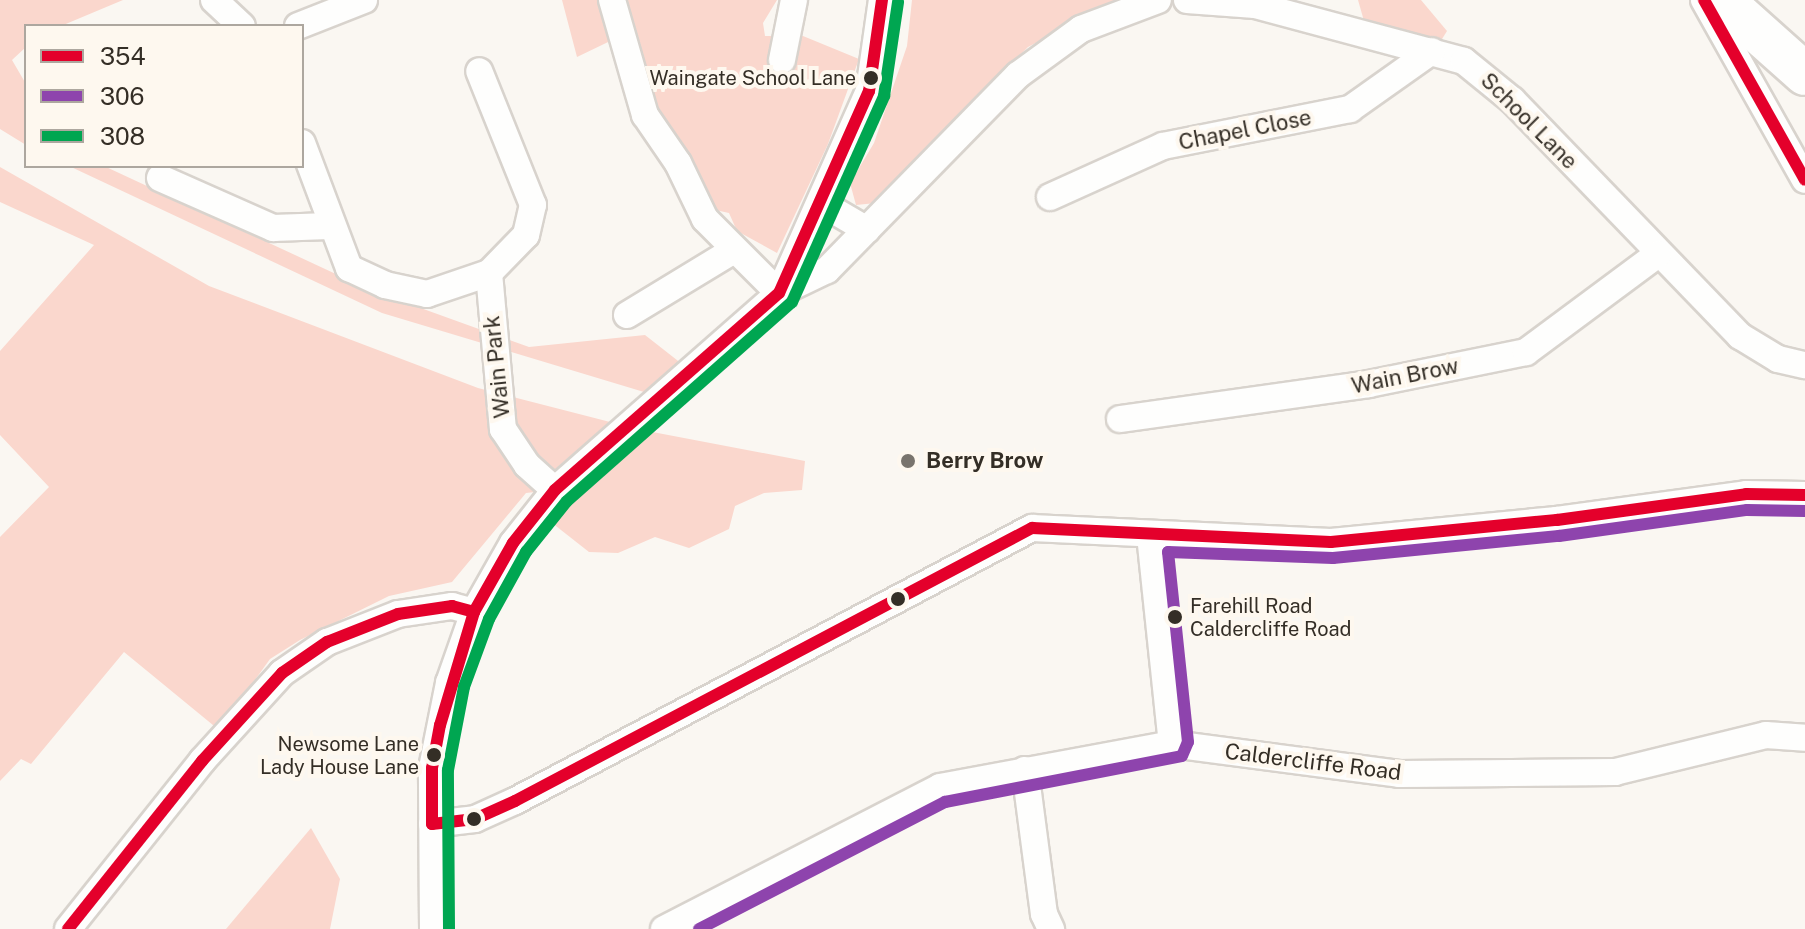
<!DOCTYPE html>
<html>
<head>
<meta charset="utf-8">
<style>
  body { margin:0 }
  #map { position:relative; width:1805px; height:929px; overflow:hidden; background:#faf7f2; font-family:"Public Sans",sans-serif }
  div>[style] { position:absolute }
  .green>* { inset:0; background:#fad7cd }
  .roads { filter:drop-shadow(2px 0 #d8d3cd) drop-shadow(-2px 0 #d8d3cd) drop-shadow(0 2px #d8d3cd) drop-shadow(0 -2px #d8d3cd) }
  .minor>* { height:26px; margin:-13px; padding:0 13px; transform-origin:13px; border-radius:13px; background:#fefefd }
  .primary>* { height:42px; margin:-21px; padding:0 21px; transform-origin:21px; border-radius:21px; background:#fefefd }
  .bus-1>* { height:12px; margin:-6px; padding:0 6px; transform-origin:6px; border-radius:6px; background:#e4002b }
  .bus-2>* { height:12px; margin:-6px; padding:0 6px; transform-origin:6px; border-radius:6px; background:#8e44ad }
  .bus-3>* { height:12px; margin:-6px; padding:0 6px; transform-origin:6px; border-radius:6px; background:#00a651 }
  .dots>* { width:22px; height:22px; translate:-50% -50%; box-sizing:border-box; border:4px solid #fef8ef; border-radius:50% }
  span { translate:-50% -50%; white-space:nowrap; text-align:center; line-height:1.15; -webkit-text-stroke:8px #fef8ef; paint-order:stroke }
  .bus-label { font-size:20px; color:#342e26 }
  .right { translate:-100% -50%; text-align:right }
  .left { translate:0 -50%; text-align:left }
  .street-label { font-size:22px; color:#342e26 }
  .poi-label { font-size:22px; color:#342e26; font-weight:700 }
  .legend { position:absolute; left:24px; top:24px; width:280px; height:144px; box-sizing:border-box; background:#fef8ef; border:2px solid #ada79f; margin:0; padding:10px 14px; list-style:none; font-size:24px; color:#342e26 }
  .legend li { display:flex; align-items:center; gap:16px; height:40px }
  .legend b { width:40px; border:2px solid #ada79f }
</style>
</head>
<body>
<div id="map">
  <div class="green">
    <div style="clip-path:polygon(0 0,123px 0,61px 26px,26px 26px,26px 47px,12px 60px,26px 84px,26px 145px,0 129px)"></div>
    <div style="clip-path:polygon(562px 0,777px 0,763px 23px,765px 36px,803px 36px,859px 59px,828px 144px,777px 253px,737px 231px,729px 213px,711px 209px,657px 117px,631px 31px,577px 57px)"></div>
    <div style="clip-path:polygon(912px 0,1118px 0,1028px 47px,876px 203px,856px 205px,850px 183px,874px 143px,907px 46px)"></div>
    <div style="clip-path:polygon(1358px 0,1421px 0,1447px 31px,1437px 47px,1381px 29px,1364px 21px)"></div>
    <div style="clip-path:polygon(69px 166px,104px 166px,368px 289px,529px 347px,645px 335px,682px 364px,644px 392px,382px 313px)"></div>
    <div style="clip-path:polygon(0 167px,209px 286px,478px 388px,614px 423px,535px 492px,526px 493px,452px 582px,389px 596px,300px 640px,270px 659px,219px 730px,124px 652px,31px 764px,21px 759px,0 781px,0 537px,49px 487px,0 435px,0 351px,94px 245px,0 202px)"></div>
    <div style="clip-path:polygon(642px 430px,805px 461px,802px 490px,764px 493px,735px 506px,729px 529px,689px 548px,655px 537px,618px 553px,589px 552px,547px 519px)"></div>
    <div style="clip-path:polygon(311px 828px,340px 879px,330px 929px,226px 929px)"></div>
  </div>
  <div class="roads">
    <div class="minor">
      <div style="left:214px;top:0;width:38px;rotate:43deg"></div>
      <div style="left:612px;top:0;width:120px;rotate:74deg"></div>
      <div style="left:645px;top:115px;width:58px;rotate:55.5deg"></div>
      <div style="left:678px;top:163px;width:62px;rotate:64.3deg"></div>
      <div style="left:705px;top:219px;width:105px;rotate:45deg"></div>
      <div style="left:1187px;top:0;width:68px;rotate:4.2deg"></div>
      <div style="left:1255px;top:5px;width:216px;rotate:15deg"></div>
      <div style="left:1464px;top:61px;width:62px;rotate:39.1deg"></div>
      <div style="left:1512px;top:100px;width:328px;rotate:46deg"></div>
      <div style="left:1740px;top:336px;width:44px;rotate:31.2deg"></div>
      <div style="left:1778px;top:359px;width:28px;rotate:13deg"></div>
      <div style="left:1704px;top:0;width:206px;rotate:60.7deg"></div>
      <div style="left:298px;top:26px;width:71px;rotate:-21.5deg"></div>
      <div style="left:782px;top:60px;width:61px;rotate:-78.7deg"></div>
      <div style="left:302px;top:143px;width:134px;rotate:69.4deg"></div>
      <div style="left:349px;top:268px;width:40px;rotate:25deg"></div>
      <div style="left:385px;top:285px;width:43px;rotate:12.1deg"></div>
      <div style="left:427px;top:294px;width:65px;rotate:-18.7deg"></div>
      <div style="left:489px;top:273px;width:53px;rotate:-45.8deg"></div>
      <div style="left:526px;top:235px;width:31px;rotate:-77deg"></div>
      <div style="left:533px;top:205px;width:144px;rotate:-111.9deg"></div>
      <div style="left:160px;top:178px;width:124px;rotate:23.9deg"></div>
      <div style="left:273px;top:228px;width:56px;rotate:-2deg"></div>
      <div style="left:1050px;top:197px;width:124px;rotate:-24.3deg"></div>
      <div style="left:1163px;top:146px;width:191px;rotate:-11.2deg"></div>
      <div style="left:1350px;top:109px;width:100px;rotate:-35.3deg"></div>
      <div style="left:821px;top:203px;width:53px;rotate:30.4deg"></div>
      <div style="left:489px;top:273px;width:157px;rotate:84.9deg"></div>
      <div style="left:503px;top:429px;width:43px;rotate:56.3deg"></div>
      <div style="left:527px;top:465px;width:38px;rotate:42deg"></div>
      <div style="left:779px;top:293px;width:53px;rotate:-25.6deg"></div>
      <div style="left:827px;top:270px;width:273px;rotate:-45.6deg"></div>
      <div style="left:1018px;top:75px;width:78px;rotate:-36.1deg"></div>
      <div style="left:1081px;top:29px;width:82px;rotate:-20.6deg"></div>
      <div style="left:627px;top:315px;width:125px;rotate:-31.3deg"></div>
      <div style="left:1120px;top:419px;width:251px;rotate:-8deg"></div>
      <div style="left:1369px;top:384px;width:160px;rotate:-11.5deg"></div>
      <div style="left:1526px;top:352px;width:164px;rotate:-36.6deg"></div>
      <div style="left:1150px;top:535px;width:210px;rotate:84deg"></div>
      <div style="left:1025px;top:770px;width:145px;rotate:82.5deg"></div>
      <div style="left:1044px;top:914px;width:17px;rotate:65deg"></div>
      <div style="left:432px;top:824px;width:43px;rotate:-6.6deg"></div>
      <div style="left:475px;top:819px;width:44px;rotate:-24.2deg"></div>
      <div style="left:515px;top:801px;width:585px;rotate:-27.84deg"></div>
      <div style="left:1032px;top:528px;width:299px;rotate:2.7deg"></div>
      <div style="left:1331px;top:542px;width:227px;rotate:-5.6deg"></div>
      <div style="left:1557px;top:520px;width:191px;rotate:-7.8deg"></div>
      <div style="left:1746px;top:494px;width:59px;rotate:1deg"></div>
      <div style="left:68px;top:929px;width:215px;rotate:-51.4deg"></div>
      <div style="left:202px;top:761px;width:119px;rotate:-47.7deg"></div>
      <div style="left:282px;top:673px;width:55px;rotate:-34.6deg"></div>
      <div style="left:327px;top:642px;width:76px;rotate:-21.5deg"></div>
      <div style="left:398px;top:614px;width:55px;rotate:-8.4deg"></div>
      <div style="left:452px;top:606px;width:23px;rotate:15deg"></div>
      <div style="left:433px;top:929px;width:161px;rotate:-90.4deg"></div>
      <div style="left:432px;top:768px;width:87px;rotate:-78.7deg"></div>
      <div style="left:449px;top:683px;width:75px;rotate:-70.6deg"></div>
      <div style="left:474px;top:612px;width:79px;rotate:-60.5deg"></div>
      <div style="left:513px;top:543px;width:68px;rotate:-51.6deg"></div>
      <div style="left:555px;top:490px;width:298px;rotate:-41.3deg"></div>
      <div style="left:779px;top:293px;width:221px;rotate:-66deg"></div>
      <div style="left:869px;top:91px;width:92px;rotate:-81.9deg"></div>
      <div style="left:664px;top:929px;width:310px;rotate:-27.2deg"></div>
      <div style="left:940px;top:787px;width:236px;rotate:-10.5deg"></div>
      <div style="left:1172px;top:744px;width:229px;rotate:7.5deg"></div>
      <div style="left:1399px;top:774px;width:216px;rotate:-0.5deg"></div>
      <div style="left:1615px;top:772px;width:155px;rotate:-13.8deg"></div>
      <div style="left:1766px;top:735px;width:39px;rotate:4deg"></div>
    </div>
    <div class="primary">
      <div style="left:1722px;top:0;width:111px;rotate:41.7deg"></div>
    </div>
  </div>
  <div class="bus-1">
    <div style="left:882px;top:0;width:92px;rotate:98.1deg"></div>
    <div style="left:869px;top:91px;width:221px;rotate:114deg"></div>
    <div style="left:779px;top:293px;width:298px;rotate:138.7deg"></div>
    <div style="left:555px;top:490px;width:68px;rotate:128.4deg"></div>
    <div style="left:513px;top:543px;width:79px;rotate:119.5deg"></div>
    <div style="left:474px;top:612px;width:118px;rotate:106.7deg"></div>
    <div style="left:440px;top:725px;width:44px;rotate:100.5deg"></div>
    <div style="left:432px;top:768px;width:56px;rotate:90deg"></div>
    <div style="left:432px;top:824px;width:43px;rotate:-6.6deg"></div>
    <div style="left:475px;top:819px;width:44px;rotate:-24.2deg"></div>
    <div style="left:515px;top:801px;width:585px;rotate:-27.84deg"></div>
    <div style="left:1032px;top:528px;width:299px;rotate:2.7deg"></div>
    <div style="left:1331px;top:542px;width:227px;rotate:-5.6deg"></div>
    <div style="left:1557px;top:520px;width:191px;rotate:-7.8deg"></div>
    <div style="left:1746px;top:494px;width:59px;rotate:1deg"></div>
    <div style="left:1704px;top:0;width:206px;rotate:60.7deg"></div>
    <div style="left:68px;top:929px;width:215px;rotate:-51.4deg"></div>
    <div style="left:202px;top:761px;width:119px;rotate:-47.7deg"></div>
    <div style="left:282px;top:673px;width:55px;rotate:-34.6deg"></div>
    <div style="left:327px;top:642px;width:76px;rotate:-21.5deg"></div>
    <div style="left:398px;top:614px;width:55px;rotate:-8.4deg"></div>
    <div style="left:452px;top:606px;width:23px;rotate:15deg"></div>
  </div>
  <div class="bus-2">
    <div style="left:699px;top:929px;width:277px;rotate:-27.3deg"></div>
    <div style="left:945px;top:802px;width:241px;rotate:-11deg"></div>
    <div style="left:1182px;top:756px;width:15px;rotate:-67deg"></div>
    <div style="left:1188px;top:742px;width:191px;rotate:-96deg"></div>
    <div style="left:1168px;top:552px;width:165px;rotate:2.1deg"></div>
    <div style="left:1333px;top:558px;width:227px;rotate:-5.6deg"></div>
    <div style="left:1559px;top:536px;width:190px;rotate:-7.9deg"></div>
    <div style="left:1747px;top:510px;width:58px;rotate:1deg"></div>
  </div>
  <div class="bus-3">
    <div style="left:449px;top:929px;width:159px;rotate:-90.4deg"></div>
    <div style="left:448px;top:770px;width:85px;rotate:-79.1deg"></div>
    <div style="left:464px;top:687px;width:72px;rotate:-69.8deg"></div>
    <div style="left:489px;top:619px;width:77px;rotate:-61.1deg"></div>
    <div style="left:526px;top:552px;width:65px;rotate:-51.2deg"></div>
    <div style="left:567px;top:501px;width:300px;rotate:-41.5deg"></div>
    <div style="left:792px;top:302px;width:226px;rotate:-65.9deg"></div>
    <div style="left:884px;top:96px;width:95px;rotate:-81.5deg"></div>
  </div>
  <div class="dots">
    <div style="left:871px;top:78px;background:#342e26"></div>
    <div style="left:908px;top:461px;background:#79746d"></div>
    <div style="left:898px;top:599px;background:#342e26"></div>
    <div style="left:1175px;top:617px;background:#342e26"></div>
    <div style="left:434px;top:755px;background:#342e26"></div>
    <div style="left:474px;top:819px;background:#342e26"></div>
  </div>
  <div class="bus-label">
    <span class="right" style="left:856px;top:78px">Waingate School Lane</span>
    <span class="left" style="left:1190px;top:618px">Farehill Road<br>Caldercliffe Road</span>
    <span class="right" style="left:419px;top:756px">Newsome Lane<br>Lady House Lane</span>
  </div>
  <div class="street-label">
    <span style="left:1529px;top:121px;rotate:45deg">School Lane</span>
    <span style="left:1245px;top:130px;rotate:-11deg">Chapel Close</span>
    <span style="left:497px;top:367px;rotate:-96deg">Wain Park</span>
    <span style="left:1405px;top:376px;rotate:-11deg">Wain Brow</span>
    <span style="left:1313px;top:762px;rotate:7deg">Caldercliffe Road</span>
  </div>
  <div class="poi-label">
    <span class="left" style="left:926px;top:461px">Berry Brow</span>
  </div>
  <ul class="legend">
  <li><b style="height:10px;background:#e4002b"></b>354</li>
  <li><b style="height:10px;background:#8e44ad"></b>306</li>
  <li><b style="height:10px;background:#00a651"></b>308</li>
  </ul>
</div>
</body>
</html>
